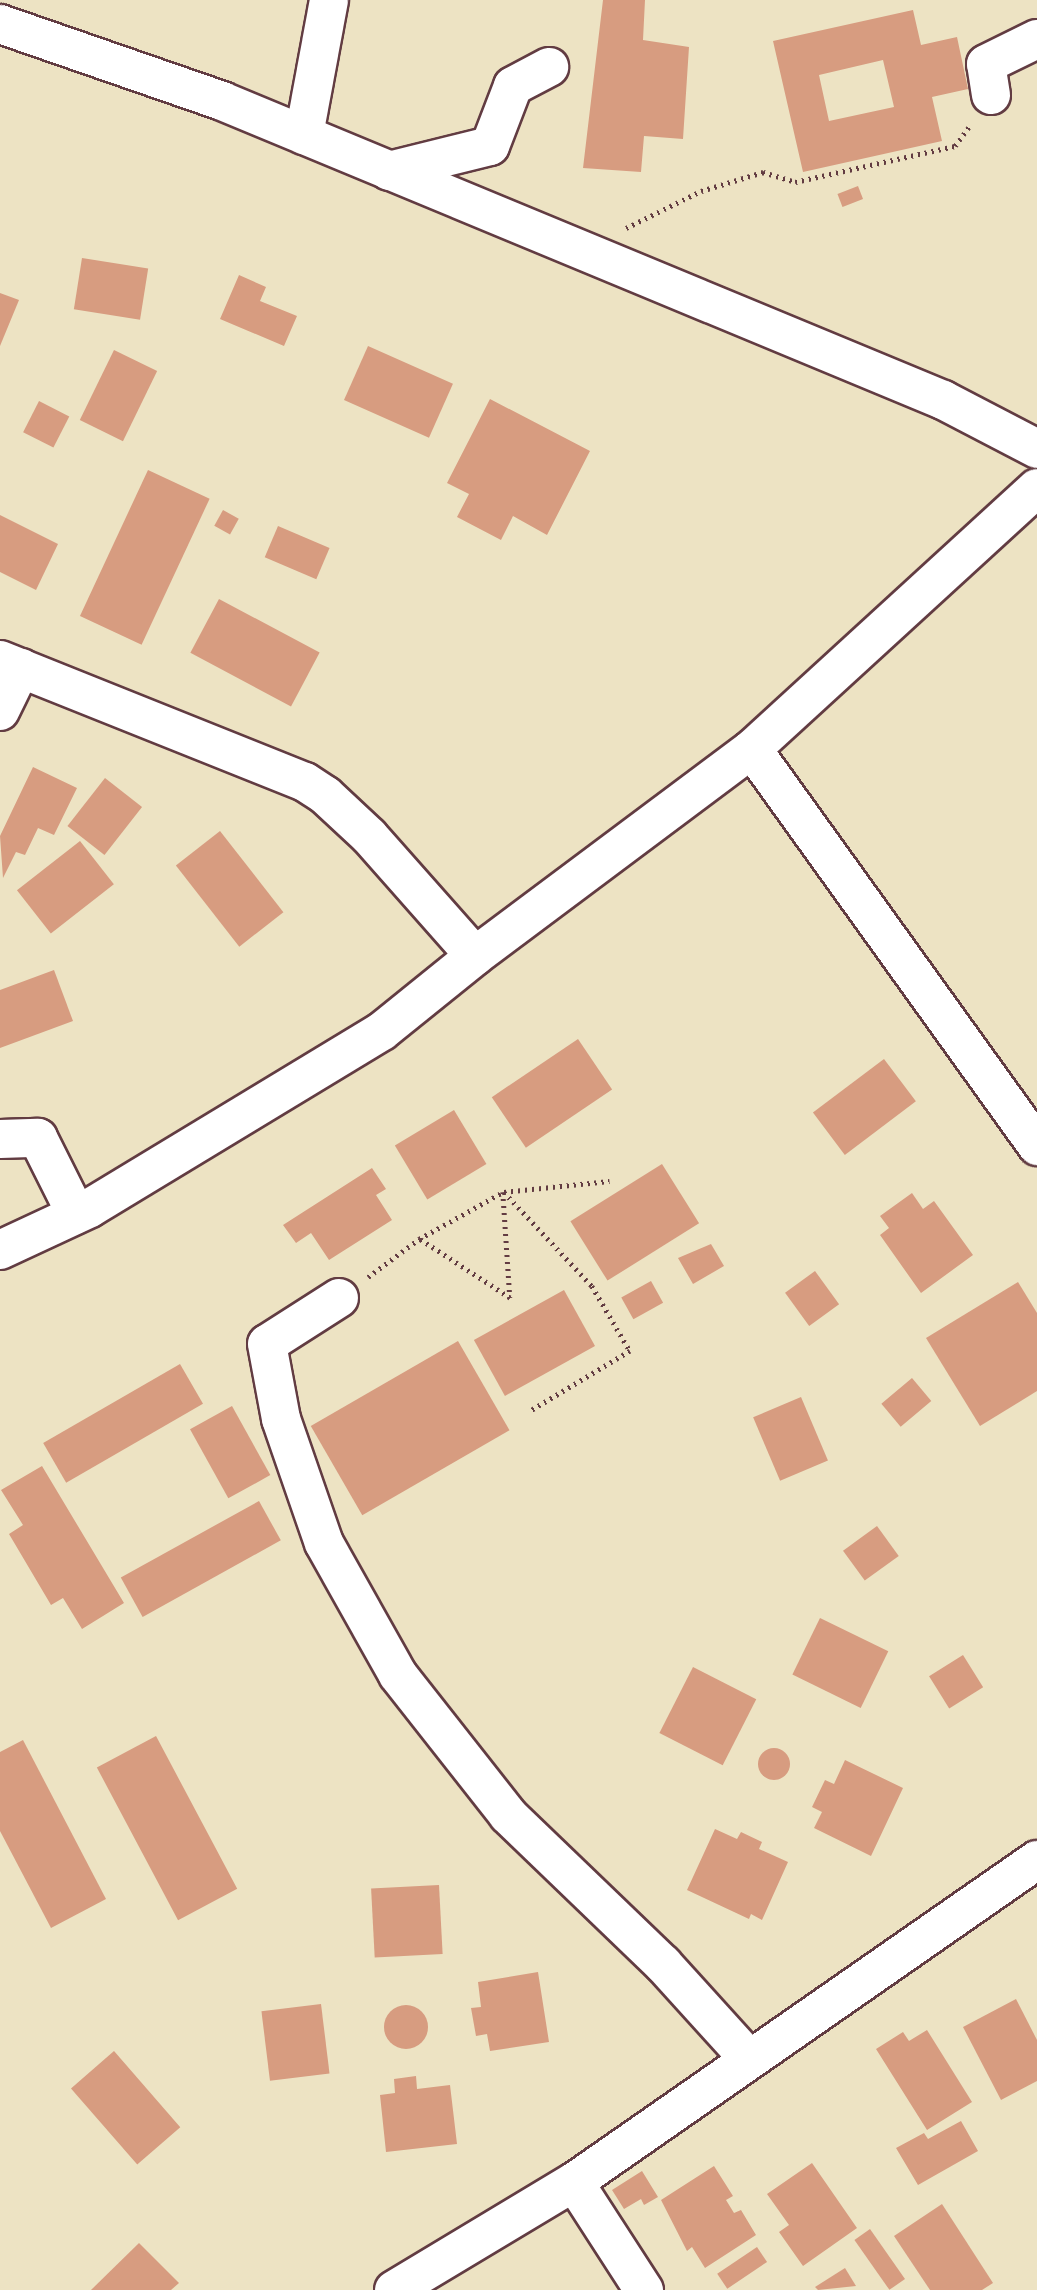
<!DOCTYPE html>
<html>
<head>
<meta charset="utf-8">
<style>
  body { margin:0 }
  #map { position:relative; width:1037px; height:2290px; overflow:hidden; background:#ede3c3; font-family:Alegreya,serif }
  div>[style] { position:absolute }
  .building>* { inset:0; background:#d79c80; transform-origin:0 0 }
  .round { border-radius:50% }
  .path>* { height:4.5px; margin-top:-2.25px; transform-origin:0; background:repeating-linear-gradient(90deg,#623c42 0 2px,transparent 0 7px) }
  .roads { filter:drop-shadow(2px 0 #623c42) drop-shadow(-2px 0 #623c42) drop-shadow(0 2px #623c42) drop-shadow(0 -2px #623c42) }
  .minor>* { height:38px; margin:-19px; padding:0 19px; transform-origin:19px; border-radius:19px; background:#fff }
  span { translate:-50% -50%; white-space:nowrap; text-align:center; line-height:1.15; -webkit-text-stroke:6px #fbf7ec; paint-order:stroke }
</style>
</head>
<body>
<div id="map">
  <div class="building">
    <div style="clip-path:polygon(603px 0,645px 0,643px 40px,689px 47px,683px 139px,644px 136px,641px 172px,583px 168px)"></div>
    <div style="clip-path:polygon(evenodd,913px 10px,921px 45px,957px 37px,968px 89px,932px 97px,942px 141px,803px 172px,773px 41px,913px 10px,883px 60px,894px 107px,829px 121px,819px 75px,883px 60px)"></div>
    <div style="left:858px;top:186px;width:14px;height:22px;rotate:69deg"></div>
    <div style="left:82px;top:258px;width:67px;height:52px;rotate:9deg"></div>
    <div style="clip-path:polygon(239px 275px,266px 287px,260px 301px,297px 316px,284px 346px,220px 319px)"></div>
    <div style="clip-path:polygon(0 293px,19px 300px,0 346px)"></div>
    <div style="left:368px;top:346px;width:93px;height:59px;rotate:24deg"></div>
    <div style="left:114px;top:350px;width:48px;height:78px;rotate:26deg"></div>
    <div style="clip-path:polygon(490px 399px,590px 451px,547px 535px,513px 516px,501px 540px,457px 517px,469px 494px,447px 483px)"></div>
    <div style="left:39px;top:401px;width:34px;height:35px;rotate:27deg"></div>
    <div style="left:148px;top:470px;width:68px;height:161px;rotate:25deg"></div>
    <div style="left:223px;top:510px;width:18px;height:18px;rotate:29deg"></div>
    <div style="clip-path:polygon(0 515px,58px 544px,36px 590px,0 572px)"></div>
    <div style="left:278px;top:526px;width:56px;height:34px;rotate:23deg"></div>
    <div style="left:219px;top:599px;width:114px;height:61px;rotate:28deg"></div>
    <div style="clip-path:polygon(33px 767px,77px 788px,54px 835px,38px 828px,25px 855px,16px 852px,3px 878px,0 836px)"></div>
    <div style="left:105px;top:778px;width:47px;height:61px;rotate:38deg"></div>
    <div style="left:220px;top:831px;width:103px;height:56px;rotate:52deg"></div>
    <div style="left:80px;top:841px;width:55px;height:80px;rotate:52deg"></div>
    <div style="clip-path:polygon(54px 970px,73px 1021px,0 1048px,0 990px)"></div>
    <div style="left:578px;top:1039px;width:61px;height:104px;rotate:56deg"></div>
    <div style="left:884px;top:1059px;width:53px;height:89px;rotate:53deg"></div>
    <div style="left:454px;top:1110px;width:63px;height:69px;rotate:59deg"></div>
    <div style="left:662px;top:1164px;width:70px;height:108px;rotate:58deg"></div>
    <div style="clip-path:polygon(372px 1168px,386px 1189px,376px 1195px,392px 1220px,329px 1260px,311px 1233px,296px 1243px,283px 1225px)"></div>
    <div style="clip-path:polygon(912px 1193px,923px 1209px,934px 1201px,973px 1255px,921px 1293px,880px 1235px,889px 1228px,880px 1216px)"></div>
    <div style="clip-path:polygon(711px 1244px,724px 1266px,693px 1284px,678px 1258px)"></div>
    <div style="left:815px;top:1271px;width:41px;height:37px;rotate:54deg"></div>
    <div style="left:651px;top:1281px;width:25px;height:34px;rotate:61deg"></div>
    <div style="clip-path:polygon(1018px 1282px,1037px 1313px,1037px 1391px,980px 1426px,926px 1338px)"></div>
    <div style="left:564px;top:1290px;width:64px;height:103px;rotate:61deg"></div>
    <div style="left:458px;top:1341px;width:103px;height:170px;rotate:60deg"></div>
    <div style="left:180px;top:1364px;width:46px;height:158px;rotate:60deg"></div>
    <div style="left:912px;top:1378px;width:30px;height:40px;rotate:50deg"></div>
    <div style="left:801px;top:1397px;width:69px;height:52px;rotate:67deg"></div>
    <div style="left:232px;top:1406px;width:79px;height:48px;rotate:61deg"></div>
    <div style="clip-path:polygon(42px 1466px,124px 1603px,82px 1629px,63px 1598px,51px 1605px,9px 1534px,23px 1525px,1px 1490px)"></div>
    <div style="left:259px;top:1501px;width:45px;height:158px;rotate:61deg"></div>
    <div style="left:877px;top:1526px;width:37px;height:42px;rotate:54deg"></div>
    <div style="left:820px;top:1618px;width:76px;height:63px;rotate:26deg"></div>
    <div style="left:963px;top:1655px;width:38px;height:40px;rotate:58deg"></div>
    <div style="left:693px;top:1667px;width:71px;height:74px;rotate:27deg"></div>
    <div style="left:156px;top:1736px;width:173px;height:67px;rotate:62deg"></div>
    <div style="clip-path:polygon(23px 1740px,106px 1899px,51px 1928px,0 1831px,0 1752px)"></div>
    <div class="round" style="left:758px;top:1748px;width:32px;height:32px"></div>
    <div style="clip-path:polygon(845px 1760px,903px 1788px,871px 1856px,814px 1828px,822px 1812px,812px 1807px,825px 1780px,834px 1784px)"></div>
    <div style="clip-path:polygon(715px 1829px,737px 1839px,741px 1832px,762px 1842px,759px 1849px,788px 1862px,762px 1920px,751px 1914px,749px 1919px,687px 1890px)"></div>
    <div style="left:439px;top:1885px;width:69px;height:68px;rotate:87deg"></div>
    <div style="clip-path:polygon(538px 1972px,549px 2042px,490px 2051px,487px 2034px,476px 2036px,471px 2008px,481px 2007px,478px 1982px)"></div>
    <div style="clip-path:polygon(1016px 1999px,1037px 2040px,1037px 2081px,1001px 2100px,963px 2027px)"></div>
    <div style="left:321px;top:2004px;width:70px;height:60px;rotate:83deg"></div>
    <div class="round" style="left:384px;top:2005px;width:44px;height:44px"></div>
    <div style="clip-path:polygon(927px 2030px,972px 2102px,927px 2130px,876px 2049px,903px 2032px,909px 2041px)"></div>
    <div style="left:114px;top:2051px;width:101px;height:57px;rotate:49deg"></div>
    <div style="clip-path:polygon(416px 2076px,417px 2089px,450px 2085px,457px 2144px,386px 2152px,380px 2095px,395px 2093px,394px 2079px)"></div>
    <div style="clip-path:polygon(961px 2121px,978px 2151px,918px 2185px,896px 2148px,924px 2133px,928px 2139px)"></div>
    <div style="clip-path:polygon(812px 2163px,857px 2228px,803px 2266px,779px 2232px,789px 2225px,767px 2194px)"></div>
    <div style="clip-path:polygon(714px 2166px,733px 2196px,726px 2200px,734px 2213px,741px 2210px,756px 2235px,705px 2268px,692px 2247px,687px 2251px,661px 2200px)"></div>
    <div style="clip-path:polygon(642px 2171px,658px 2197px,644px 2205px,641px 2199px,624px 2209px,612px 2190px)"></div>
    <div style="clip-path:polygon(942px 2204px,993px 2283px,982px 2290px,930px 2290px,894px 2236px)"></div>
    <div style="left:870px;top:2229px;width:61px;height:19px;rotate:55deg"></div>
    <div style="clip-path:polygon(139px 2243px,179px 2283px,171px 2290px,91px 2290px)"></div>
    <div style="left:757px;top:2247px;width:18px;height:48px;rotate:56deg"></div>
    <div style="clip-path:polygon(845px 2268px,856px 2286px,818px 2290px,815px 2287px)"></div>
  </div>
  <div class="path">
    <div style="left:626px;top:228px;width:84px;rotate:-26.3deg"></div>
    <div style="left:701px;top:191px;width:65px;rotate:-17deg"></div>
    <div style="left:763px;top:172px;width:34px;rotate:17deg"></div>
    <div style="left:795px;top:182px;width:164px;rotate:-12.7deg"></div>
    <div style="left:955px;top:146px;width:27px;rotate:-54deg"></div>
    <div style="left:504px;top:1192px;width:129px;rotate:46.9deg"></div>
    <div style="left:592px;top:1286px;width:75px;rotate:59.7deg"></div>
    <div style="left:630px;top:1351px;width:118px;rotate:148.9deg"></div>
    <div style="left:504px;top:1192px;width:106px;rotate:-6deg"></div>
    <div style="left:368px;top:1277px;width:64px;rotate:-36.7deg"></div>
    <div style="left:419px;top:1239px;width:96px;rotate:-29.2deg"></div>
    <div style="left:503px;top:1192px;width:106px;rotate:86.2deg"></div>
    <div style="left:510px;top:1298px;width:108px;rotate:-147deg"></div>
  </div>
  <div class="roads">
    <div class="minor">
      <div style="left:0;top:24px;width:235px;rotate:19.1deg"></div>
      <div style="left:222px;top:101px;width:781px;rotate:22.52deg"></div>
      <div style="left:943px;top:400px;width:106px;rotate:27.5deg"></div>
      <div style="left:991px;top:95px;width:31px;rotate:-99deg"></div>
      <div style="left:986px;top:64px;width:57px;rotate:-26.1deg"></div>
      <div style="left:304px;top:135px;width:137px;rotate:-79.5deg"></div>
      <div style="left:389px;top:171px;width:104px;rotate:-13.9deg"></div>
      <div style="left:490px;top:146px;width:64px;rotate:-69deg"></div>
      <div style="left:513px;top:86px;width:41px;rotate:-27.8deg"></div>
      <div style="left:0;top:660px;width:328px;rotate:21.8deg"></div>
      <div style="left:305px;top:782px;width:24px;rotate:33deg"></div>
      <div style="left:325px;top:795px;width:60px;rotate:43deg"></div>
      <div style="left:369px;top:836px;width:160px;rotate:48.5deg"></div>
      <div style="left:0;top:711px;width:48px;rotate:-64deg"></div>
      <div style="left:752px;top:749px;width:489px;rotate:54.3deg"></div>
      <div style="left:0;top:1139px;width:38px;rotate:-2deg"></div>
      <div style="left:38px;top:1138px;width:85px;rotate:63.4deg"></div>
      <div style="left:0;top:1250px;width:99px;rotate:-25deg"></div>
      <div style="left:90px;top:1208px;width:341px;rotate:-31.2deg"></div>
      <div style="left:382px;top:1031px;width:119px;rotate:-38.9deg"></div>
      <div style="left:475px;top:956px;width:346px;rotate:-36.8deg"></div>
      <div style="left:752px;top:749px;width:386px;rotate:-42.5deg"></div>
      <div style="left:339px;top:1298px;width:85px;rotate:147.4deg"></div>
      <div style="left:267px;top:1344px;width:76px;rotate:79.4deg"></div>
      <div style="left:281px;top:1419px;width:131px;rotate:70.9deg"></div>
      <div style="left:324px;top:1543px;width:151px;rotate:60.7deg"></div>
      <div style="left:398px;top:1675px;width:178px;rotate:51.8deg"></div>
      <div style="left:508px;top:1815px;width:215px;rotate:43.9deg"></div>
      <div style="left:663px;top:1964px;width:128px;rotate:47.8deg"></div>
      <div style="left:574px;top:2182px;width:129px;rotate:57.1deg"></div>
      <div style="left:394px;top:2290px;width:210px;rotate:-31deg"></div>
      <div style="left:574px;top:2182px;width:564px;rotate:-34.82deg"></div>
    </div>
  </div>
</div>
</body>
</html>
